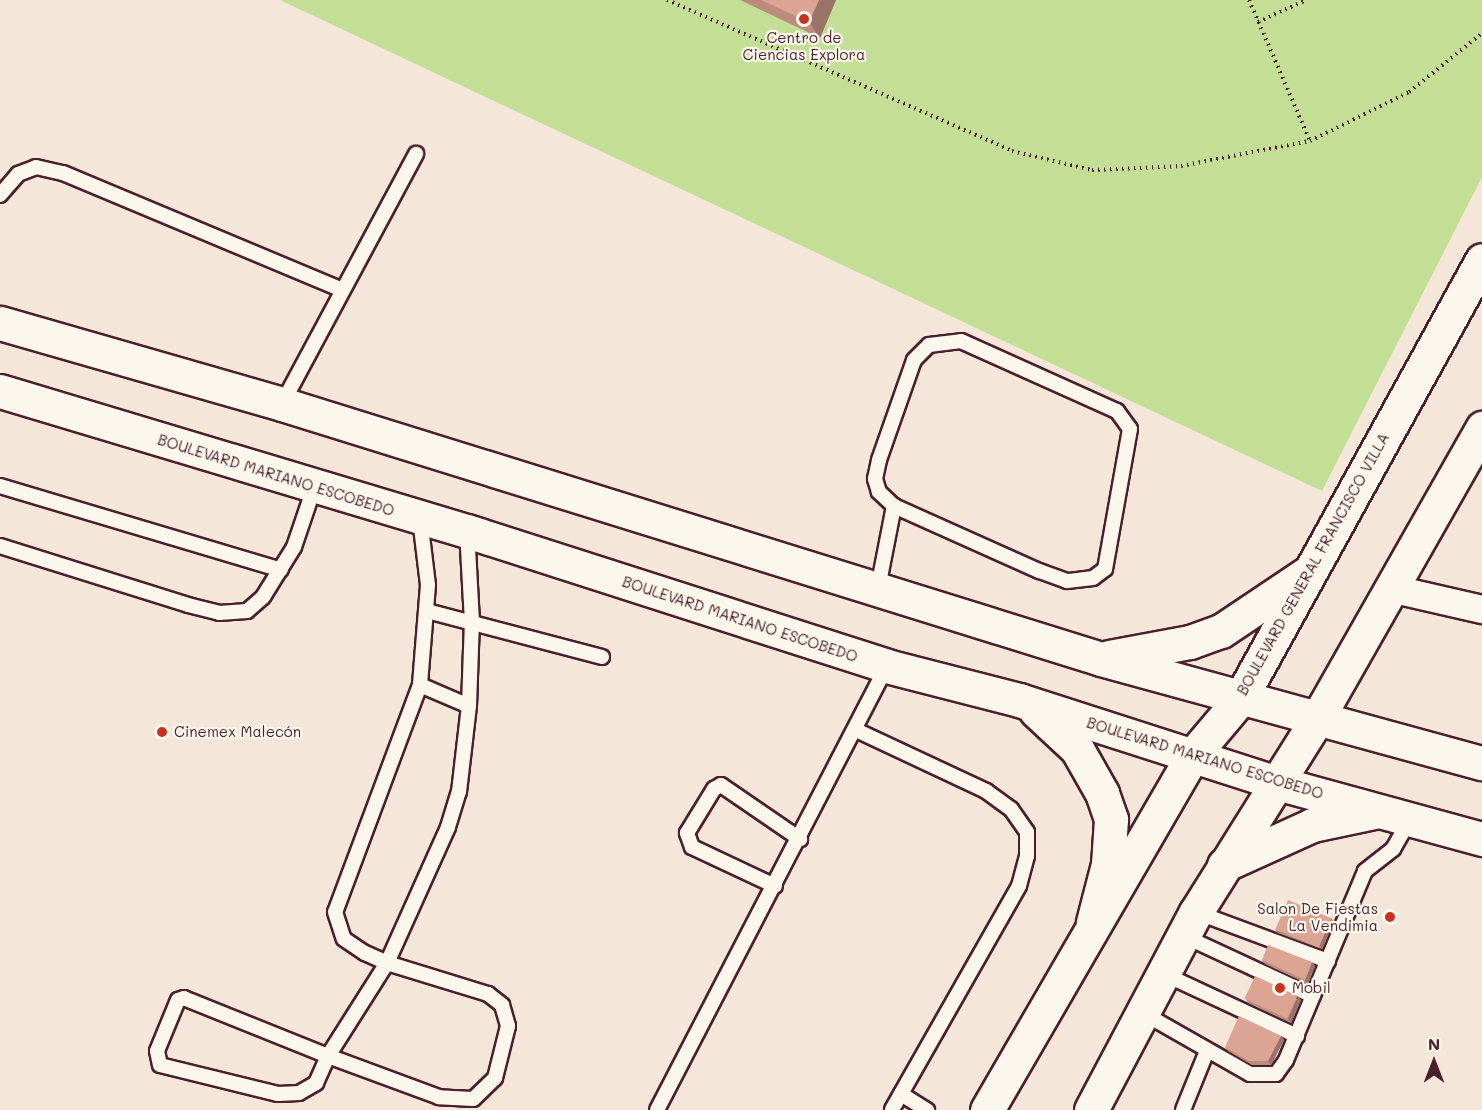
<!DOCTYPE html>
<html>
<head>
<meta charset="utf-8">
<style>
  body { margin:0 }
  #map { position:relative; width:1482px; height:1110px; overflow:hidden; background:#f5e6da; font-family:Mali,sans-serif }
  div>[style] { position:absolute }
  .green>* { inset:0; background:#c3df96 }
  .path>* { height:4px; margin-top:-2px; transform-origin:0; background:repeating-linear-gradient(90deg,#4a1f2b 0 1.5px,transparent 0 6px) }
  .roads { filter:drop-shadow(2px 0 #4a1f2b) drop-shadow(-2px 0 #4a1f2b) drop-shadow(0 2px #4a1f2b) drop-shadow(0 -2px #4a1f2b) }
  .service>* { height:14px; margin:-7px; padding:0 7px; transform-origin:7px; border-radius:7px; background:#fbf7ec }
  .minor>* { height:27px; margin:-13.5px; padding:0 13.5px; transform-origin:13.5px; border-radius:13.5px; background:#fbf7ec }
  .secondary>* { height:33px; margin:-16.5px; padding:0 16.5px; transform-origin:16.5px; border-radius:16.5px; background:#fbf7ec }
  .primary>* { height:33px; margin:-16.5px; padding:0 16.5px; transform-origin:16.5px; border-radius:16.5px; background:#fbf7ec }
  .wall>* { inset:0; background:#bc8d7e }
  .shaded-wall>* { inset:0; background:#997367 }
  .building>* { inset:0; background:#dba493; transform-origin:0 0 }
  .dots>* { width:16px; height:16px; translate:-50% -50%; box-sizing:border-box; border:3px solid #fbf7ec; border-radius:50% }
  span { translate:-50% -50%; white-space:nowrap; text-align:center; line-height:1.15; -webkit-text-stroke:4.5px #fbf7ec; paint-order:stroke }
  .poi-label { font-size:15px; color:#4a1f2b }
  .left { translate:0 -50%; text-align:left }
  .right { translate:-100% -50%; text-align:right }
  .street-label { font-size:15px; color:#4a1f2b }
  .north { position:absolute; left:1404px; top:1032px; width:60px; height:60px; -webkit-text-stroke:4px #fbf7ec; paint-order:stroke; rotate:0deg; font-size:16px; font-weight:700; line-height:24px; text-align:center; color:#4a1f2b }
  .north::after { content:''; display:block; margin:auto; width:21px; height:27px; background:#4a1f2b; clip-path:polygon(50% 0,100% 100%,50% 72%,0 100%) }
</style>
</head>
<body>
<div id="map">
  <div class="green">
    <div style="clip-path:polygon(280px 0,1482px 0,1482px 177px,1322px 491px)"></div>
  </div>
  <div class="path">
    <div style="left:667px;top:0;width:377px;rotate:23.6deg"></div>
    <div style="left:1012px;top:151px;width:82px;rotate:13.4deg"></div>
    <div style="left:1092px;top:170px;width:89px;rotate:-2.6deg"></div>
    <div style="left:1181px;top:166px;width:131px;rotate:-11deg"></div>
    <div style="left:1310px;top:141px;width:110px;rotate:-26.3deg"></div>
    <div style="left:1409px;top:92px;width:94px;rotate:-38.9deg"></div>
    <div style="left:1249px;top:0;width:154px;rotate:66.6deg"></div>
    <div style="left:1258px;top:22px;width:53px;rotate:-24.6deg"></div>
  </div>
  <div class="roads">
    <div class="service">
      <div style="left:0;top:195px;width:28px;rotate:-49deg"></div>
      <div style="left:18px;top:174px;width:19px;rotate:-21deg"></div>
      <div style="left:36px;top:167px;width:28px;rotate:13deg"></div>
      <div style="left:63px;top:173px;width:303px;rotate:22.7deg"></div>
      <div style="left:282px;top:404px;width:284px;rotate:-61.8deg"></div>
      <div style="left:0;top:486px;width:293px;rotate:16.6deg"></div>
      <div style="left:420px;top:519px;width:66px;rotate:83.1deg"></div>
      <div style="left:428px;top:585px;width:100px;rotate:94.6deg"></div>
      <div style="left:420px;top:685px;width:242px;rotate:110.5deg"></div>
      <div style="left:335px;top:912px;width:28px;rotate:72deg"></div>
      <div style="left:344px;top:939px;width:25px;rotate:34deg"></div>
      <div style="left:365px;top:953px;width:24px;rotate:24deg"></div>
      <div style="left:387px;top:963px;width:106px;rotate:17.1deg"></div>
      <div style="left:488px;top:994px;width:18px;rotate:38deg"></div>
      <div style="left:502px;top:1005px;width:22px;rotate:74deg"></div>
      <div style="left:508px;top:1026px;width:54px;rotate:104deg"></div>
      <div style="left:495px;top:1078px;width:30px;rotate:136deg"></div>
      <div style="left:473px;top:1099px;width:34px;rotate:-177deg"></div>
      <div style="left:439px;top:1097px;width:118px;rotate:-159.7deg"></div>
      <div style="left:328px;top:1056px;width:155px;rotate:-158.1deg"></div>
      <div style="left:184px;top:998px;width:6px;rotate:162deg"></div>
      <div style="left:178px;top:1000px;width:55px;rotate:112.4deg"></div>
      <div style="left:157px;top:1051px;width:14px;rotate:78deg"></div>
      <div style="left:160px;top:1065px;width:122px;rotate:13.8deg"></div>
      <div style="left:278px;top:1094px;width:21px;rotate:-3deg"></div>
      <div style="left:299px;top:1093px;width:20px;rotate:-30deg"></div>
      <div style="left:316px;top:1083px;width:30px;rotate:-66deg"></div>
      <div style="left:328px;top:1056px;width:110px;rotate:-57.6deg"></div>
      <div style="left:387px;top:963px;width:149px;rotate:-65.8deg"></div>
      <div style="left:448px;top:827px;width:37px;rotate:-73deg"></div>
      <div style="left:459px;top:792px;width:87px;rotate:-83.4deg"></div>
      <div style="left:469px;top:706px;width:84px;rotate:-88deg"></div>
      <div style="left:472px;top:622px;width:91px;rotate:-93.1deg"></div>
      <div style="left:0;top:546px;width:197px;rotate:17.4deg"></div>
      <div style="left:188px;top:605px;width:32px;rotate:14deg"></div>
      <div style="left:219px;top:613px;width:28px;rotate:-4deg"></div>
      <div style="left:247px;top:611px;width:21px;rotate:-41deg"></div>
      <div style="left:263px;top:597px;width:59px;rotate:-58.2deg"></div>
      <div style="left:294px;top:547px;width:65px;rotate:-71.3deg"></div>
      <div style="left:878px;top:588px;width:84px;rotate:-79deg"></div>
      <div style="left:894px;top:506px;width:21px;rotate:-137deg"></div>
      <div style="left:879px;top:492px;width:14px;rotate:-107deg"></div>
      <div style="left:875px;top:479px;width:19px;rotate:-78deg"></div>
      <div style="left:879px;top:460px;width:106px;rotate:-70.7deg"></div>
      <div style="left:914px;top:360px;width:21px;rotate:-45deg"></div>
      <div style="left:929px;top:345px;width:32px;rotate:-7deg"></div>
      <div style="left:961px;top:341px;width:171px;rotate:24.2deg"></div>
      <div style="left:1117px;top:411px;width:22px;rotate:54deg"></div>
      <div style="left:1130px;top:429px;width:142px;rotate:100.1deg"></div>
      <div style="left:1105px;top:569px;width:15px;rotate:143deg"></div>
      <div style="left:1093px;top:578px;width:26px;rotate:173deg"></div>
      <div style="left:1067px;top:581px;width:30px;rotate:-160deg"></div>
      <div style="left:1039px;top:571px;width:159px;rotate:-155.9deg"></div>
      <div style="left:427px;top:611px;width:181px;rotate:14.7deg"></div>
      <div style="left:420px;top:685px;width:53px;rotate:23.2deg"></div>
      <div style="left:856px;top:730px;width:144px;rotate:25.1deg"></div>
      <div style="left:986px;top:791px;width:31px;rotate:36deg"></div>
      <div style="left:1011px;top:809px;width:28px;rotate:55deg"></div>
      <div style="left:1027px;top:832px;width:24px;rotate:90deg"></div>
      <div style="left:1027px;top:856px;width:31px;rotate:105deg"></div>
      <div style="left:1019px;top:886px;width:257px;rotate:119.6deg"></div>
      <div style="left:775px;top:886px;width:92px;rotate:-154.8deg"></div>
      <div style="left:692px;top:847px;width:15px;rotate:-110deg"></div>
      <div style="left:687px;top:833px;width:52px;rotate:-58.5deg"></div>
      <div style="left:714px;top:789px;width:8px;rotate:-30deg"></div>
      <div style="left:721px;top:785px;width:96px;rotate:34.4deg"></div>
      <div style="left:1196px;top:912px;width:141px;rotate:20.4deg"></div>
      <div style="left:1184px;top:936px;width:142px;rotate:24.9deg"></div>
      <div style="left:1164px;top:974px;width:147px;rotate:25deg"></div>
      <div style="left:1143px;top:1013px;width:123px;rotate:29.7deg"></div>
      <div style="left:1250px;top:1074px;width:26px"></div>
      <div style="left:1276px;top:1074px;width:17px;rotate:-54deg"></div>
      <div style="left:1286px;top:1060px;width:205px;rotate:-67.3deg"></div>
      <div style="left:1365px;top:871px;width:36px;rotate:-38deg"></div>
      <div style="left:1393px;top:849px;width:34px;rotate:-60deg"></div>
      <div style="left:901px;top:1094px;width:31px;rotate:32deg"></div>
      <div style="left:657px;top:1110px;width:500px;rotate:-62.62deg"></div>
      <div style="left:1183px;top:1110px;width:64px;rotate:-67.9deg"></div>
    </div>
    <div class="minor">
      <div style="left:1390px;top:588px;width:94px;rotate:12.9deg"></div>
    </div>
    <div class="secondary">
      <div style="left:987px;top:1110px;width:409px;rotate:-59.9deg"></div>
      <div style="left:1192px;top:756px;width:75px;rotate:-49.9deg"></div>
      <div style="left:1240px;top:699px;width:501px;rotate:-61.13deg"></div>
      <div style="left:1091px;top:1110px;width:224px;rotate:-62.1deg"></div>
      <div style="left:1196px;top:912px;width:228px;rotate:-57.9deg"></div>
      <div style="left:1317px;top:719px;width:335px;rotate:-60.4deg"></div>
    </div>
    <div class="primary">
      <div style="left:0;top:323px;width:293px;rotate:16deg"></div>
      <div style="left:282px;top:404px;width:858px;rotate:17.29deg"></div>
      <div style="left:1101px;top:659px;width:395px;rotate:15.3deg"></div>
      <div style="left:0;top:391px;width:488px;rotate:16.7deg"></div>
      <div style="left:467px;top:531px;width:441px;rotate:17.8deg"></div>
      <div style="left:887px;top:666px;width:136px;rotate:14.4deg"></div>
      <div style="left:1019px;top:700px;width:271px;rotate:17.8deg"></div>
      <div style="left:1277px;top:783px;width:213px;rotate:15.3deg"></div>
      <div style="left:1109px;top:657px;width:82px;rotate:-10.5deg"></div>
      <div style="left:1190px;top:642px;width:33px;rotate:-20deg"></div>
      <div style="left:1221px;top:631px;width:102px;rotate:-33.8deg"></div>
      <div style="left:1036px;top:711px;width:56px;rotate:42.8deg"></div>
      <div style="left:1077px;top:749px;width:51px;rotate:60.4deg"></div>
      <div style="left:1102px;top:793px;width:28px;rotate:71deg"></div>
      <div style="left:1111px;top:819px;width:45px;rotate:93.8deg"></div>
      <div style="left:1108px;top:864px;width:60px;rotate:104.5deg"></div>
      <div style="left:1224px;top:865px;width:97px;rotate:-24.4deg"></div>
      <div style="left:1312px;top:825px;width:63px;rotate:-11.8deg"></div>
    </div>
  </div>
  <div class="wall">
    <div style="clip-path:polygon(740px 0,836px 0,820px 38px)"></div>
    <div style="clip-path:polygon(1334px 922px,1322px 949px,1278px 933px,1275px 929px)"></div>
    <div style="clip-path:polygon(1262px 960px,1312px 962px,1315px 966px,1308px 984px,1265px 964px)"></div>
    <div style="clip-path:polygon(1246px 999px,1301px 1000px,1291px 1023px,1248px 1003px)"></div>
    <div style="clip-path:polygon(1281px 1036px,1284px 1040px,1271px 1065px,1252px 1065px,1228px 1051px,1225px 1047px)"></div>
  </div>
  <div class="shaded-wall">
    <div style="clip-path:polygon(819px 0,836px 0,820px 38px,809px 22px)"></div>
    <div style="clip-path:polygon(1331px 918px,1334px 922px,1322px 949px,1319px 945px)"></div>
    <div style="clip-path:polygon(1312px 962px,1315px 966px,1308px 984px,1305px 980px)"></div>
    <div style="clip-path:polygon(1298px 996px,1301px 1000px,1291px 1023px,1288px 1019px)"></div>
    <div style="clip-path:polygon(1281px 1036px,1284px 1040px,1271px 1065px,1268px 1061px)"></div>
  </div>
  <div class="building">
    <div style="clip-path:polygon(761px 0,819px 0,809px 22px)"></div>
    <div style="left:1288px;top:900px;width:47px;height:32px;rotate:23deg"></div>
    <div style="clip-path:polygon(1268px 945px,1312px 962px,1305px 980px,1262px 960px)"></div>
    <div style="left:1255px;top:976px;width:47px;height:25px;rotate:25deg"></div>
    <div style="clip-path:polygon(1239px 1016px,1281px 1036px,1268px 1061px,1249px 1061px,1225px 1047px)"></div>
  </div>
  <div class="dots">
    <div style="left:804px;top:19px;background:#c8321e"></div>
    <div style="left:162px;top:732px;background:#c8321e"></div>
    <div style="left:1390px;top:917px;background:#c8321e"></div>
    <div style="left:1280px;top:988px;background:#c8321e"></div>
  </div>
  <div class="poi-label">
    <span style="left:804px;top:46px">Centro de<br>Ciencias Explora</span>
    <span class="left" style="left:174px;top:732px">Cinemex Malecón</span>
    <span class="right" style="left:1378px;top:917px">Salon De Fiestas<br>La Vendimia</span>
    <span class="left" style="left:1292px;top:988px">Mobil</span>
  </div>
  <div class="street-label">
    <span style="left:276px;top:475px;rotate:17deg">BOULEVARD MARIANO ESCOBEDO</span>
    <span style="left:1313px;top:564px;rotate:-61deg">BOULEVARD GENERAL FRANCISCO VILLA</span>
    <span style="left:740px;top:619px;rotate:18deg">BOULEVARD MARIANO ESCOBEDO</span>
    <span style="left:1205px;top:758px;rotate:17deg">BOULEVARD MARIANO ESCOBEDO</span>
  </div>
  <div class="north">N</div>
</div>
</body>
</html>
